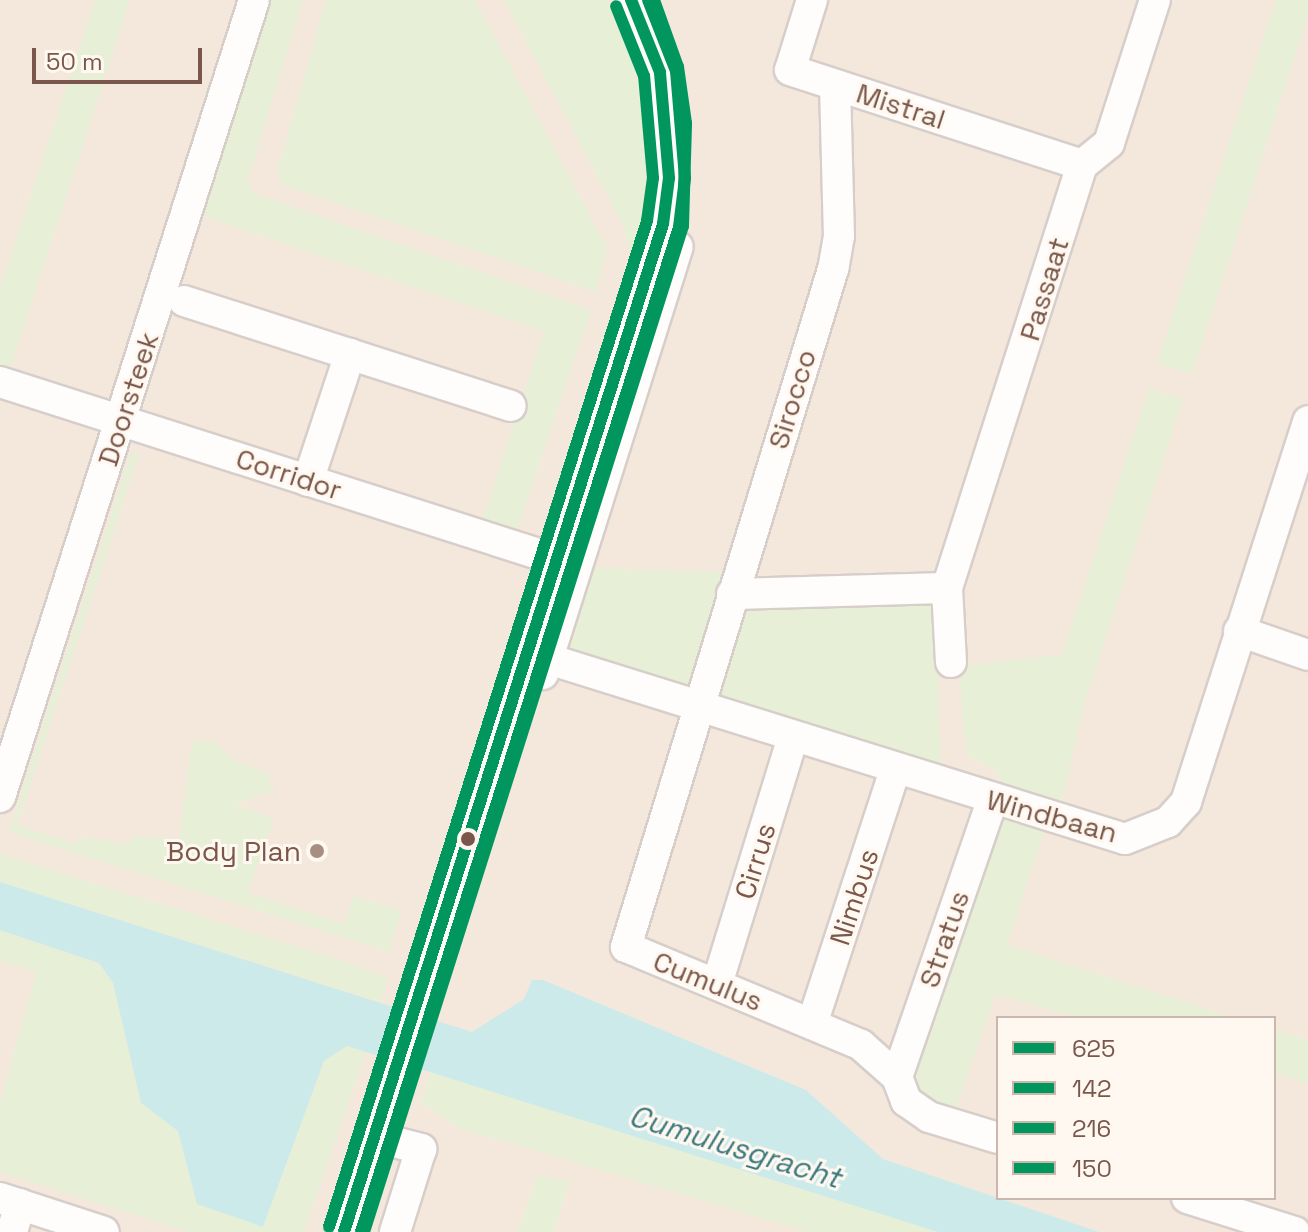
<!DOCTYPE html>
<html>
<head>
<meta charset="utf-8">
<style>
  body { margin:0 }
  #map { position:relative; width:1308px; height:1232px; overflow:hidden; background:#f8f3ed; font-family:"Space Grotesk",sans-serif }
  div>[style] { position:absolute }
  .residential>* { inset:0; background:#f4e8dd }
  .green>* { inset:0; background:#e7f0d7 }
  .water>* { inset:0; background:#cdeaea }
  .roads { filter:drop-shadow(2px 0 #d7ceca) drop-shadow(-2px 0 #d7ceca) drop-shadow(0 2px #d7ceca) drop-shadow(0 -2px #d7ceca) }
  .minor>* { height:30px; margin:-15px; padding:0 15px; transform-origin:15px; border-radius:15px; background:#fefdfc }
  .bus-1>* { height:12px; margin:-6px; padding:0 6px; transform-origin:6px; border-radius:6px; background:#00965e }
  .bus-2>* { height:12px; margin:-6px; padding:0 6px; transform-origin:6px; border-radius:6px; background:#00965e }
  .bus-3>* { height:12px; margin:-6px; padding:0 6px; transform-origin:6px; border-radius:6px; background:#00965e }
  .bus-4>* { height:12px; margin:-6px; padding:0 6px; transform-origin:6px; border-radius:6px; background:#00965e }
  .dots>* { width:22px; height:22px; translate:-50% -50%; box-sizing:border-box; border:4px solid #fff8f0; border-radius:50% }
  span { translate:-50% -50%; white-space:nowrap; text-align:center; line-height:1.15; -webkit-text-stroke:6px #fff8f0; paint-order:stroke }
  .street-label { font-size:28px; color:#7a574a }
  .poi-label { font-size:28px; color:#7a574a }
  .right { translate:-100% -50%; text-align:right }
  .water-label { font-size:30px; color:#3c7a7f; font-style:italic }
  .legend { position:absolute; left:996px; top:1016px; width:280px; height:184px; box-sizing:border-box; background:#fff8f0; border:2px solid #cab8ae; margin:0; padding:10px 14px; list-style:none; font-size:24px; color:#7a574a }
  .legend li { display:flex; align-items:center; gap:16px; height:40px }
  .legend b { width:40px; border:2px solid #cab8ae }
  .scale { position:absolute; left:32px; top:48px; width:170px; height:36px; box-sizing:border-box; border:4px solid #7a574a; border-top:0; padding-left:10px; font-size:24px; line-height:28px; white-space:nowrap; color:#7a574a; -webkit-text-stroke:6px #fff8f0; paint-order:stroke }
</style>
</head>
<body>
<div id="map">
  <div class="residential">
    <div style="clip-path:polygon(evenodd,0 0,1308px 0,1308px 1232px,0 1232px,0 0,998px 1018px,1274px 1018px,1274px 1198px,998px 1198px,998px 1018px)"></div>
  </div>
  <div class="green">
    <div style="clip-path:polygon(95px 0,130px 0,7px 378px,0 375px,0 288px)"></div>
    <div style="clip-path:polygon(270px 0,303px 0,248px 179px,253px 193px,591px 310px,516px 534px,480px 528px,544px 331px,202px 216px)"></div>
    <div style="clip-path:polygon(326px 0,475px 0,607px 248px,596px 292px,280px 184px,278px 170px)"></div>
    <div style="clip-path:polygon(504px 0,607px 0,624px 34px,650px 120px,650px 205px,633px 262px,622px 223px)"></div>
    <div style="clip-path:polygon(1276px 0,1308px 0,1308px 16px,1192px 374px,1157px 363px)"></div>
    <div style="clip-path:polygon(1149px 388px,1183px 399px,1085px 702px,1060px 809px,1005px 792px,997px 772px,967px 754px,958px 666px,1062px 655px)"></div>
    <div style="clip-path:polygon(140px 452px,17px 825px,76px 844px,80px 837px,129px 844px,132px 836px,179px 839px,192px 741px,215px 741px,232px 759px,271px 775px,268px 783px,276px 790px,234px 805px,274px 818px,248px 893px,345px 924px,353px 896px,402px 911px,389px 952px,9px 832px,131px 453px)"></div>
    <div style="clip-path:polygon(590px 568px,723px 572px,686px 693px,563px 655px)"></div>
    <div style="clip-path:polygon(935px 594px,941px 772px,710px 700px,739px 604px)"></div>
    <div style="clip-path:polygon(1002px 818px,1044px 831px,1007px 945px,1236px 1018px,1082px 1018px,995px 995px,953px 1117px,925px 1100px,909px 1073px)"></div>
    <div style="clip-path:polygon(0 854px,350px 963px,388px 978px,381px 1002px,0 882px)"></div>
    <div style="clip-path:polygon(0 930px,99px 963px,113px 983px,141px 1103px,178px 1131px,197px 1204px,263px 1226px,324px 1061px,347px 1046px,367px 1049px,304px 1232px,189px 1232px,0 1172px,0 1103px,36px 972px,0 961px)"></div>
    <div style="clip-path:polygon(1274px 1029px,1308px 1040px,1308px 1083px,1274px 1073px)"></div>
    <div style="clip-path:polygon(432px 1070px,938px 1232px,808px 1232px,459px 1128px,421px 1103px)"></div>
    <div style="clip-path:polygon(537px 1175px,570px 1181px,553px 1232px,518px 1232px)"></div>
  </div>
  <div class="water">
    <div style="clip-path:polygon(0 882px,472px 1032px,524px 999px,532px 980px,543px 980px,806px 1090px,883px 1159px,1099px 1232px,938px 1232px,347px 1046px,324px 1061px,263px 1227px,197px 1204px,178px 1131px,141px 1103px,113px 983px,99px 963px,0 930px)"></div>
  </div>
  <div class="roads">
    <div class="minor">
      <div style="left:812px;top:0;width:73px;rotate:107.4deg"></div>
      <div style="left:790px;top:70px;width:307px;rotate:18deg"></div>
      <div style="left:835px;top:85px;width:151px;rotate:88.5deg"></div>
      <div style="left:839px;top:236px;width:34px;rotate:100deg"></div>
      <div style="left:833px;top:269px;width:709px;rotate:106.98deg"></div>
      <div style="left:626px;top:947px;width:255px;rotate:22.6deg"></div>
      <div style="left:861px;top:1045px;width:48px;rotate:41.6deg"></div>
      <div style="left:897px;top:1077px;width:26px;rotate:69deg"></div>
      <div style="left:906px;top:1101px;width:28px;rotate:35deg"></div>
      <div style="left:929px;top:1117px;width:72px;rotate:16.9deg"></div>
      <div style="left:184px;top:301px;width:343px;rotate:17.8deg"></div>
      <div style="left:0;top:382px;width:602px;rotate:17.71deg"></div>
      <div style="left:308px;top:481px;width:134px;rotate:-71.7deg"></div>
      <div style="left:732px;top:594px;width:215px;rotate:-1.6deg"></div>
      <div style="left:1239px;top:631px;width:73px;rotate:19.2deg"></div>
      <div style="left:529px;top:653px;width:624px;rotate:17.33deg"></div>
      <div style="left:1125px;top:839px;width:46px;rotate:-21.6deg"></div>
      <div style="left:1168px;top:822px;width:27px;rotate:-48deg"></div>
      <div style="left:1186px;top:802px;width:400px;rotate:-72.2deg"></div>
      <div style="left:951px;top:662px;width:74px;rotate:-93.1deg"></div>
      <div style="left:947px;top:588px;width:444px;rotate:-72.3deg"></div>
      <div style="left:1082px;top:165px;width:35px;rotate:-39deg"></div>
      <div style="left:1109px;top:143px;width:150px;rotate:-72.2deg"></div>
      <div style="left:543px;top:674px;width:448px;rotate:-72.5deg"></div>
      <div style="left:0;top:797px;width:836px;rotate:-72.32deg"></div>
      <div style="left:717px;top:984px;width:258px;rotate:-72.9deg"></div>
      <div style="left:812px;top:1024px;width:267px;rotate:-71.9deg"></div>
      <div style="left:897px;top:1077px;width:292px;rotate:-71deg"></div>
      <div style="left:375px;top:1137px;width:48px;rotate:14.6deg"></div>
      <div style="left:421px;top:1149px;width:87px;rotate:107.4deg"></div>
      <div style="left:0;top:1198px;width:109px;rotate:18.1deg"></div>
      <div style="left:1187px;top:1198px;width:113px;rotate:17.5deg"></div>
      <div style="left:12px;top:1232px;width:29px;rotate:-74deg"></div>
      <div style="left:344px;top:1232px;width:1057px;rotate:-72.44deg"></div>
      <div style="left:663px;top:224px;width:46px;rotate:-82.6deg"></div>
      <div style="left:669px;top:178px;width:106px;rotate:-94.9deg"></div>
      <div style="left:660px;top:72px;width:78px;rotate:-111.9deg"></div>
    </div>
  </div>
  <div class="bus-1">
    <div style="left:344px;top:1232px;width:1057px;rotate:-72.44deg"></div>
    <div style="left:663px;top:224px;width:46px;rotate:-82.6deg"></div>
    <div style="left:669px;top:178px;width:106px;rotate:-94.9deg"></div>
    <div style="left:660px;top:72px;width:78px;rotate:-111.9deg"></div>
  </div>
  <div class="bus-2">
    <div style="left:361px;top:1232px;width:1054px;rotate:-72.44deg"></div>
    <div style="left:679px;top:227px;width:49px;rotate:-83deg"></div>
    <div style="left:685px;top:178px;width:107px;rotate:-94.8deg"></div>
    <div style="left:676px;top:71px;width:76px;rotate:-111.5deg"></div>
  </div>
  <div class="bus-3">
    <div style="left:329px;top:1227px;width:1055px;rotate:-72.46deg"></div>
    <div style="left:647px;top:221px;width:43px;rotate:-82.1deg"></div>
    <div style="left:653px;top:178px;width:102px;rotate:-95deg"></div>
    <div style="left:644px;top:76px;width:75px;rotate:-111.8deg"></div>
  </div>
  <div class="bus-4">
    <div style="left:364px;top:1232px;width:1055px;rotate:-72.41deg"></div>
    <div style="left:683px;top:226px;width:103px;rotate:-88.3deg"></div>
    <div style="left:686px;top:123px;width:57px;rotate:-98.1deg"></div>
    <div style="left:678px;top:67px;width:71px;rotate:-109.7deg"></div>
  </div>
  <div class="dots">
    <div style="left:468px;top:839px;background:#7a574a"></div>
    <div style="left:317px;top:851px;background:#a68e83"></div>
  </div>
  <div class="street-label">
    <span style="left:901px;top:106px;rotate:18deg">Mistral</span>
    <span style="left:1044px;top:289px;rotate:-73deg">Passaat</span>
    <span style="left:128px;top:399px;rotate:-72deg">Doorsteek</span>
    <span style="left:792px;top:399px;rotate:-73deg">Sirocco</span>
    <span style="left:289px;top:474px;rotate:18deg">Corridor</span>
    <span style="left:1052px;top:816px;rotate:15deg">Windbaan</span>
    <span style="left:755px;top:861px;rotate:-73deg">Cirrus</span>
    <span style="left:854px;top:897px;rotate:-72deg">Nimbus</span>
    <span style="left:944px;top:939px;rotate:-71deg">Stratus</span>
    <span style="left:708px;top:981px;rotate:22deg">Cumulus</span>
  </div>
  <div class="poi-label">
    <span class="right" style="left:301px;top:851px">Body Plan</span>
  </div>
  <div class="water-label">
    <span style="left:735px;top:1147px;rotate:17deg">Cumulusgracht</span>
  </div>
  <ul class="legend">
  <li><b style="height:10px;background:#00965e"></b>625</li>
  <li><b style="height:10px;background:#00965e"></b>142</li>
  <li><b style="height:10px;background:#00965e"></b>216</li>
  <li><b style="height:10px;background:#00965e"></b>150</li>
  </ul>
  <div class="scale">50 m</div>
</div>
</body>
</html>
